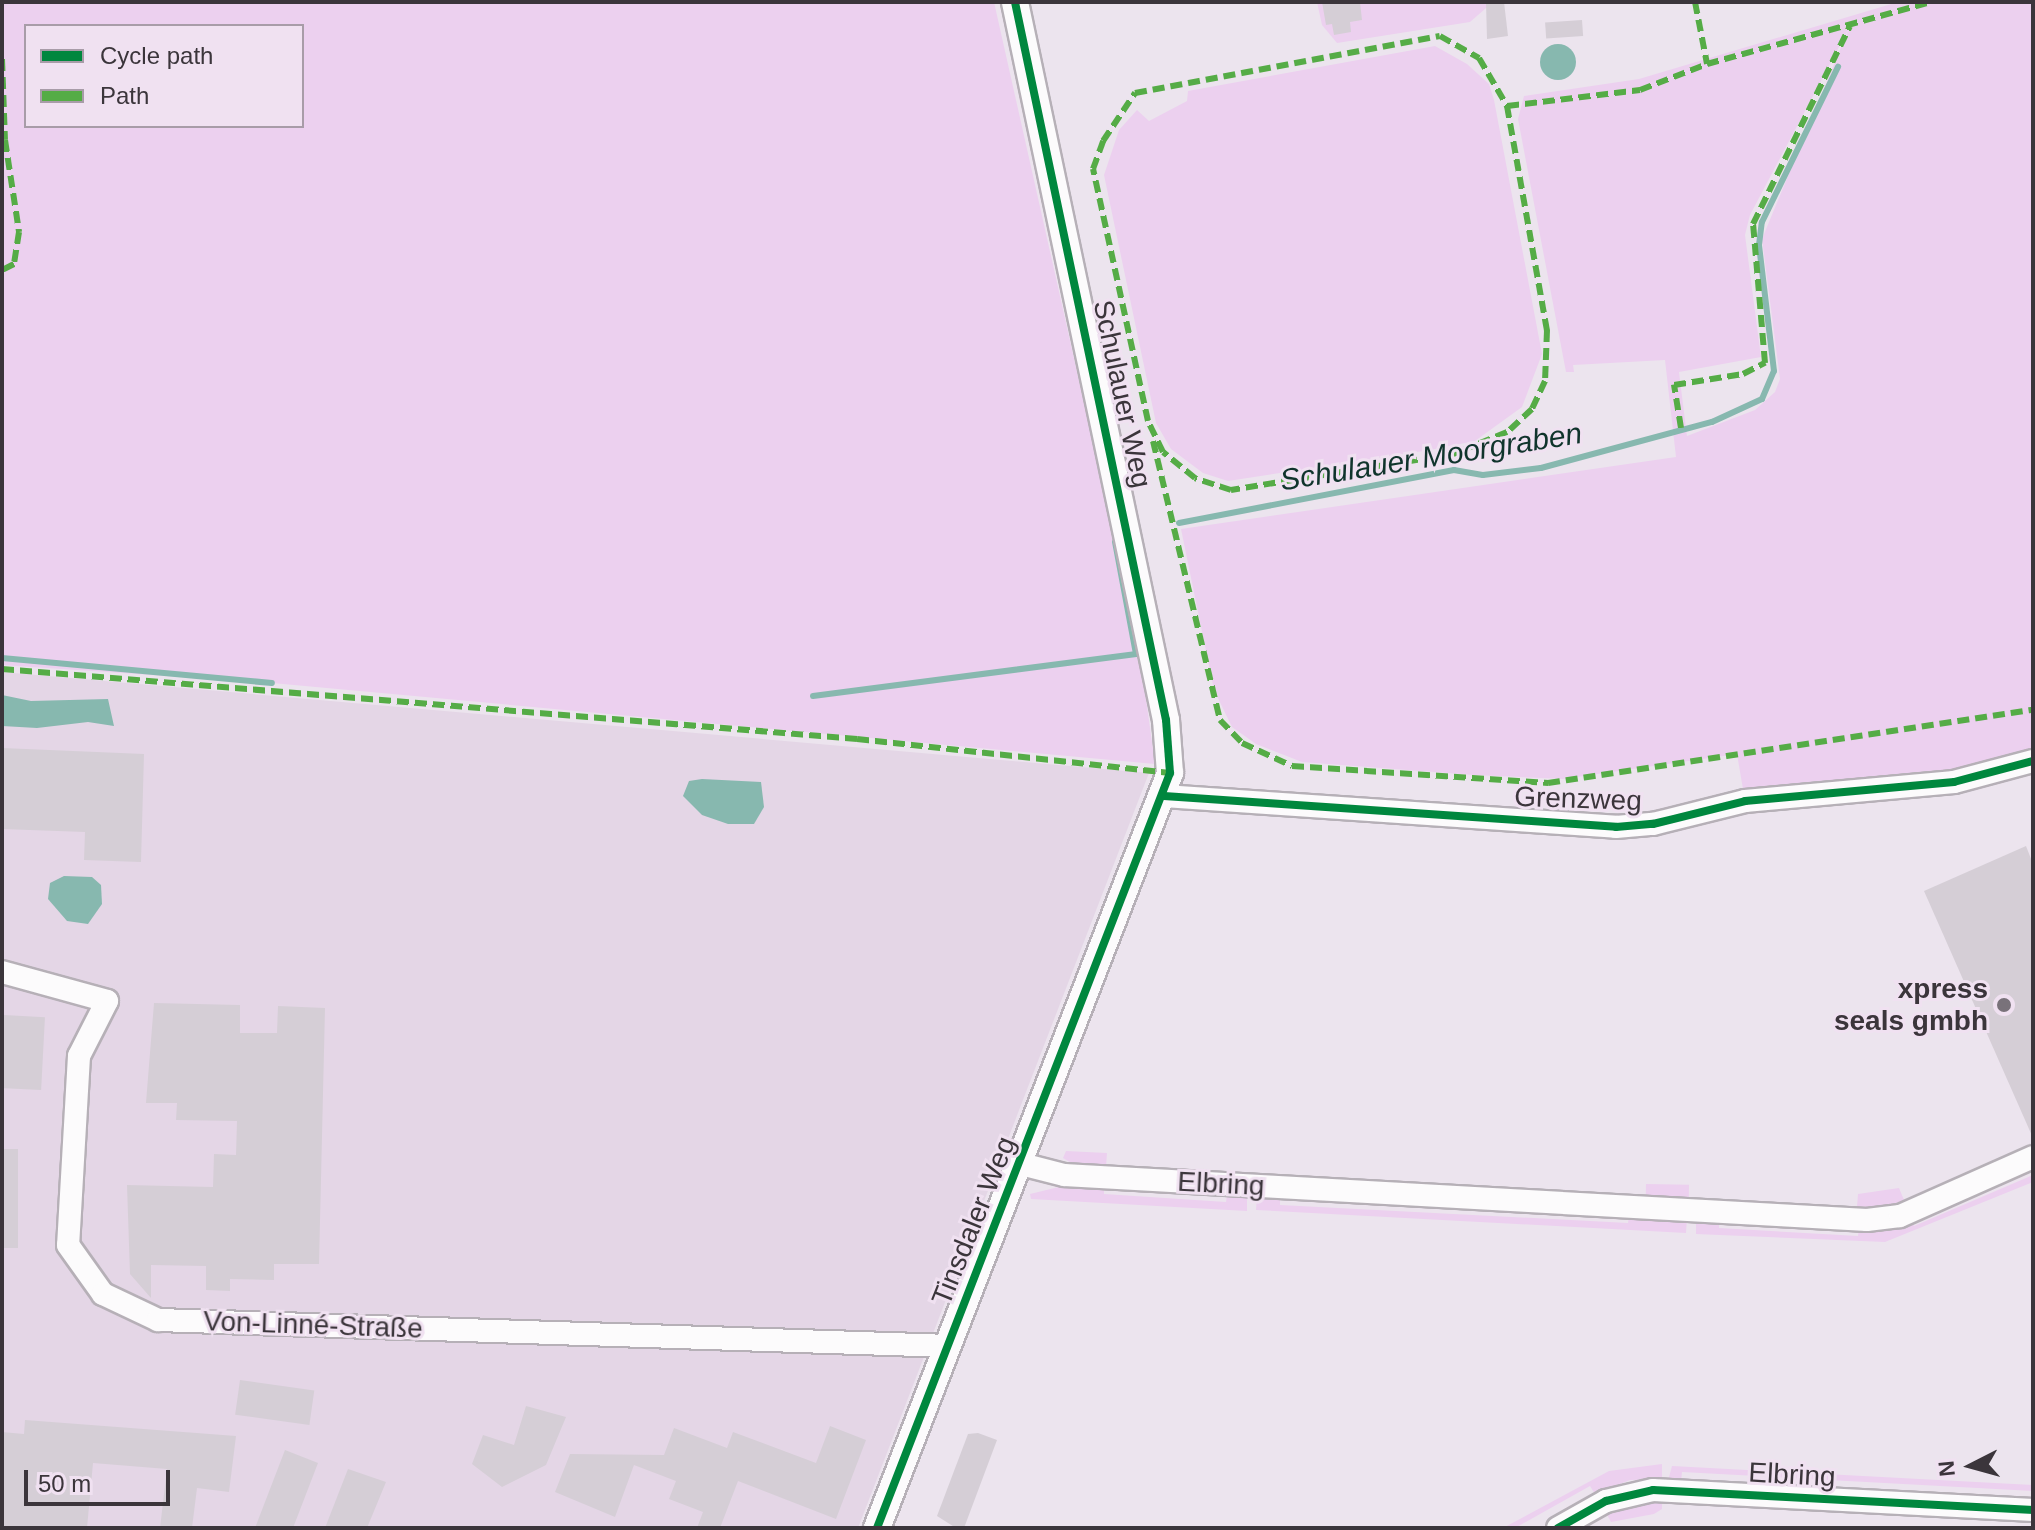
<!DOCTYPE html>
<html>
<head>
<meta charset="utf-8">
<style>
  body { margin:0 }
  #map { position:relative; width:2035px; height:1530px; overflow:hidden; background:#ece4ee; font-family:Arial,sans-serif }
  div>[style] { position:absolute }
  .built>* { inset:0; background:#e4d6e6 }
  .green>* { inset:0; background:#ecd0ef; transform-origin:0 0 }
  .water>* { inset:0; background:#87b8af }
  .round { border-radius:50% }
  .stream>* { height:6px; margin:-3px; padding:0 3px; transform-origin:3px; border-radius:3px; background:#87b8af }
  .building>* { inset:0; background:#d5ced6; transform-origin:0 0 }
  .roads { filter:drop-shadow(2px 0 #b6b0b7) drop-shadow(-2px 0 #b6b0b7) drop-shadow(0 2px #b6b0b7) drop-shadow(0 -2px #b6b0b7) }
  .minor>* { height:22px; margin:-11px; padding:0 11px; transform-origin:11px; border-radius:11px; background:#fcfbfc }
  .tertiary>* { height:26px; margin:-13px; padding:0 13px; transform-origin:13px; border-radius:13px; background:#fcfbfc }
  .quiet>* { height:6px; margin-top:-3px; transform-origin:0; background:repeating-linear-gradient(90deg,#55ac46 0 12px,transparent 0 18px) }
  .cycleway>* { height:8px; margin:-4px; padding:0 4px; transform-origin:4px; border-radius:4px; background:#00873e }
  .dots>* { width:22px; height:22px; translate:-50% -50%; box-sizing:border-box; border:4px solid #f0e1f1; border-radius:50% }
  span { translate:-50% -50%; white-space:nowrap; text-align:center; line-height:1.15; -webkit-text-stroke:6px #f0e1f1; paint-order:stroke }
  .street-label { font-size:28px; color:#3b353b }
  .poi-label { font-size:28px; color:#3b353b; font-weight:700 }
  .right { translate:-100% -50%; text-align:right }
  .water-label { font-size:30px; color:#10342c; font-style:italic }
  .frame { position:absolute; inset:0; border:4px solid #3b353b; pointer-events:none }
  .legend { position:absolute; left:24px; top:24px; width:280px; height:104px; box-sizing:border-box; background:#f0e1f1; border:2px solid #a89ca8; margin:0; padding:10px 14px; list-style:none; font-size:24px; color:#3b353b }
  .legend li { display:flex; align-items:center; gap:16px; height:40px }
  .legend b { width:40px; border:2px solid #a89ca8 }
  .north { position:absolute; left:1931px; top:1426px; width:80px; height:80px; -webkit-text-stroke:6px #f0e1f1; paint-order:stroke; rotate:264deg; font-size:22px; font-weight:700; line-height:32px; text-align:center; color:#3b353b }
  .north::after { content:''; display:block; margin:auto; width:28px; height:36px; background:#3b353b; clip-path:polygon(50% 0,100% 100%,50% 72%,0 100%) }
  .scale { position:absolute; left:24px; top:1470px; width:146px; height:36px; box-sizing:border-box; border:4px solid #3b353b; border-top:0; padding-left:10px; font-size:24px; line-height:28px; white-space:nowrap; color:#3b353b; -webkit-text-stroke:6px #f0e1f1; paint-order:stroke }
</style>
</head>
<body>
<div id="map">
  <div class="built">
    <div style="clip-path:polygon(2px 672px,1149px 773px,858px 1528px,2px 1528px)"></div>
  </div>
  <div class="green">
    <div style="clip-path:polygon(evenodd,2px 2px,994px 2px,1139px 648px,1155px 764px,272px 683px,2px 665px,2px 2px,26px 26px,302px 26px,302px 126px,26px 126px,26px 26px)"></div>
    <div style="clip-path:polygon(1317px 2px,1493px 2px,1470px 22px,1337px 43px,1322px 25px)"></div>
    <div style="clip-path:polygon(evenodd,1898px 2px,2033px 2px,2033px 761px,1745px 801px,1737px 754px,1563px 779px,1474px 775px,1302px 762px,1256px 744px,1232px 727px,1214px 690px,1181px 529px,1676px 457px,1665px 360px,1573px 365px,1574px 372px,1566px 372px,1518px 119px,1524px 96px,1639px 79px,1898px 2px,1849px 28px,1762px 239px,1780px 379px,1775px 392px,1755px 410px,1687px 436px,1679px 372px,1761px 357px,1745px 235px,1750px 215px,1849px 28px)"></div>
    <div style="clip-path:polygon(1435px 46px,1467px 64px,1489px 84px,1494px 100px,1542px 354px,1522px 407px,1475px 441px,1430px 450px,1228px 481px,1203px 473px,1171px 449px,1156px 423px,1104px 175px,1119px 130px,1137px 110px,1149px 121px,1187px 101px,1188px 91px)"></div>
    <div style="clip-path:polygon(1066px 1151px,1107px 1153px,1106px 1167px,1073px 1164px,1063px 1158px)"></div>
    <div style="clip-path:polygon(2033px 1175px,2033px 1182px,1885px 1242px,1696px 1234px,1696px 1219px,1719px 1220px,1719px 1228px,1858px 1236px,1859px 1227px,1911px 1219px,1914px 1226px)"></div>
    <div style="left:1646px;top:1184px;width:43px;height:14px;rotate:1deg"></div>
    <div style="clip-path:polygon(1067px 1185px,1104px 1187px,1104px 1194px,1226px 1202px,1227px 1194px,1247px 1195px,1247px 1211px,1031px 1199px,1030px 1194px)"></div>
    <div style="clip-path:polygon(1899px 1188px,1904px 1200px,1882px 1208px,1857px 1207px,1858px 1194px)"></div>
    <div style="clip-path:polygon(1257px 1196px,1280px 1196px,1280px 1205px,1628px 1223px,1629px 1215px,1687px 1218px,1686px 1233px,1256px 1210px)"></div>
    <div style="clip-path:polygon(1662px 1464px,1662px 1479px,1630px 1480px,1595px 1494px,1590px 1486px,1515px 1528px,1503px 1528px,1609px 1471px)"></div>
    <div style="clip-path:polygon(1672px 1466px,2033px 1485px,2033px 1491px,1682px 1472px,1681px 1482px,1668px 1481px)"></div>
    <div style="clip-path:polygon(1662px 1500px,1662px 1509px,1654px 1514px,1611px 1522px,1605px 1511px,1621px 1504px)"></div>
  </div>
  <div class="water">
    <div class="round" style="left:1540px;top:44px;width:36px;height:36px"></div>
    <div style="clip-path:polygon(2px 695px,31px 701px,108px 699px,114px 726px,88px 722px,37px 728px,2px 726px)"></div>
    <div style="clip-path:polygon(702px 779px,761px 782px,764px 807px,754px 824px,728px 824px,702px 815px,683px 796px,689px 781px)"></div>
    <div style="clip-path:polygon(64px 876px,92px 877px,101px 885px,102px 904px,88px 924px,67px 921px,48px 899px,50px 883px)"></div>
  </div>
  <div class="stream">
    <div style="left:1179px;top:523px;width:280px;rotate:-10.9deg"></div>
    <div style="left:1454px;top:470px;width:29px;rotate:10deg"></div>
    <div style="left:1483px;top:475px;width:58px;rotate:-6.9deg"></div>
    <div style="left:1541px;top:468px;width:177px;rotate:-15.1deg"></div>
    <div style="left:1712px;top:422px;width:55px;rotate:-24.7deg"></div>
    <div style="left:1762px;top:399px;width:30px;rotate:-67deg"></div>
    <div style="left:1774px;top:371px;width:127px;rotate:-96.8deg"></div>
    <div style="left:1759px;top:245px;width:23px;rotate:-83deg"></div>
    <div style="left:1762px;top:222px;width:173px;rotate:-63.9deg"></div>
    <div style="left:2px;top:658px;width:271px;rotate:5.3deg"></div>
    <div style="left:813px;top:696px;width:326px;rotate:-7.4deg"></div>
    <div style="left:1136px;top:654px;width:114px;rotate:-100.6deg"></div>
  </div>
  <div class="building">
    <div style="clip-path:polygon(1322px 2px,1360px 2px,1362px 20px,1350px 22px,1351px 32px,1334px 35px,1332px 24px,1326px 25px)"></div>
    <div style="clip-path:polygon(1486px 2px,1504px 2px,1508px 36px,1487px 39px)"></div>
    <div style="left:1582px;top:20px;width:16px;height:37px;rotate:86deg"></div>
    <div style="clip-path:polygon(2px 748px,144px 754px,141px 862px,84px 860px,85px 832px,2px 829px)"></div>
    <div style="clip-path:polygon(2026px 846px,2033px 864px,2033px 1138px,1924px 891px)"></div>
    <div style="clip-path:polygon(154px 1003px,240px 1005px,240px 1033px,277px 1033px,278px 1006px,325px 1008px,319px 1264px,274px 1264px,274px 1280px,230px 1279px,230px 1291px,206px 1290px,206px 1266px,151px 1265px,151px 1298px,130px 1274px,127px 1185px,213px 1187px,214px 1154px,236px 1155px,237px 1121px,176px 1120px,177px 1103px,146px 1103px)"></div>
    <div style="left:4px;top:1015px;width:41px;height:73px;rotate:3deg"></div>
    <div style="left:2px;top:1149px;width:16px;height:99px"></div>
    <div style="left:240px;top:1380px;width:75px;height:35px;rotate:8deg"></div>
    <div style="clip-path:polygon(526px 1406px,566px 1417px,546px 1465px,502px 1487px,472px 1464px,483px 1435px,514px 1445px)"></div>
    <div style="clip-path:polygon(25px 1420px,236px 1436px,229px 1492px,197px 1488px,192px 1528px,160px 1528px,167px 1469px,93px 1463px,87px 1528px,2px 1528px,2px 1432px,24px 1434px)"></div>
    <div style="clip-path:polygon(830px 1426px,866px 1440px,836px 1519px,738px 1481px,720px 1528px,697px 1528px,703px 1512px,669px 1499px,676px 1481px,634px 1465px,615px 1517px,555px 1492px,570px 1454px,664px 1455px,674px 1428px,727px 1448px,733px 1432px,816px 1463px)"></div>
    <div style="clip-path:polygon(978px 1433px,997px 1440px,964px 1528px,956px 1528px,937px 1516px,968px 1434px)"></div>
    <div style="clip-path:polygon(285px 1450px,318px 1463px,293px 1528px,255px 1528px)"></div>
    <div style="clip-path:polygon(348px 1469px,386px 1482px,367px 1528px,325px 1528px)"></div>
  </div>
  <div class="roads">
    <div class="minor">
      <div style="left:1164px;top:796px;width:453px;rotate:3.9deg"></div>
      <div style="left:1616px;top:827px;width:37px;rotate:-5deg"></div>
      <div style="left:1653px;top:824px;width:95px;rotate:-14deg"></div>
      <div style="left:1745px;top:801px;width:210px;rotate:-5.2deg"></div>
      <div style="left:1954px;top:782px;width:82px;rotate:-14.9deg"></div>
      <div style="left:2px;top:972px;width:109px;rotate:15.4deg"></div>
      <div style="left:107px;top:1001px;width:62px;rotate:117deg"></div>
      <div style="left:79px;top:1056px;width:189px;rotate:93.3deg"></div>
      <div style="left:68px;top:1245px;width:60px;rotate:54.5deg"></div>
      <div style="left:103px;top:1294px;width:61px;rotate:25.3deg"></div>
      <div style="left:158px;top:1320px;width:791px;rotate:1.88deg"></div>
      <div style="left:1021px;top:1164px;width:44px;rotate:14.3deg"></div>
      <div style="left:1064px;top:1175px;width:804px;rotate:3.21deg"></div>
      <div style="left:1867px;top:1220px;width:33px;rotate:-7deg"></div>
      <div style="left:1900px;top:1216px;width:145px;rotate:-23.9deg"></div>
      <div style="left:1558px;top:1528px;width:55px;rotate:-29.4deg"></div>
      <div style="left:1606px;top:1501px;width:48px;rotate:-13.2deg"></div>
      <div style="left:1653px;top:1490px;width:381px;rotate:3deg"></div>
    </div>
    <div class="tertiary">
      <div style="left:877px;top:1528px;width:810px;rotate:-68.79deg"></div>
      <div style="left:1170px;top:773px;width:53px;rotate:-94.3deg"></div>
      <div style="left:1166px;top:720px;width:734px;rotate:-101.88deg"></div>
    </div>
  </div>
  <div class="quiet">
    <div style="left:1695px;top:2px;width:63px;rotate:79deg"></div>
    <div style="left:1440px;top:36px;width:45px;rotate:29.4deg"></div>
    <div style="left:1479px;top:58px;width:56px;rotate:59.7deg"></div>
    <div style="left:1507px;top:106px;width:228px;rotate:79.9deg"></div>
    <div style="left:1547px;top:330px;width:51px;rotate:92.2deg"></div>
    <div style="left:1545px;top:381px;width:31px;rotate:115deg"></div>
    <div style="left:1532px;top:409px;width:34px;rotate:137deg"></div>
    <div style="left:1507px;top:432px;width:58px;rotate:157.8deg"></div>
    <div style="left:1453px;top:454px;width:225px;rotate:170.8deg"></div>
    <div style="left:1231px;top:490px;width:38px;rotate:-162deg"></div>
    <div style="left:1195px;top:478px;width:41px;rotate:-140.9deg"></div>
    <div style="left:1163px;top:452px;width:34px;rotate:-116deg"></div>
    <div style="left:1148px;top:421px;width:258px;rotate:-102.3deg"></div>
    <div style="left:1093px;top:169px;width:30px;rotate:-70deg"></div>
    <div style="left:1103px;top:141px;width:58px;rotate:-56.3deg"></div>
    <div style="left:1135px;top:93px;width:310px;rotate:-10.6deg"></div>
    <div style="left:2px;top:59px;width:81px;rotate:87.9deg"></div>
    <div style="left:5px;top:140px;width:93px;rotate:81.3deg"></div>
    <div style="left:19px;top:232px;width:32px;rotate:99deg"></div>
    <div style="left:14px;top:264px;width:13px;rotate:153deg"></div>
    <div style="left:1507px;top:106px;width:134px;rotate:-6.9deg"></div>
    <div style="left:1640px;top:90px;width:72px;rotate:-21.2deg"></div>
    <div style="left:1707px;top:64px;width:231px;rotate:-15.5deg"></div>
    <div style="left:1681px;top:428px;width:44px;rotate:-99.2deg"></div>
    <div style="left:1674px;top:385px;width:70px;rotate:-9.1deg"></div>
    <div style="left:1743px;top:374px;width:25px;rotate:-27deg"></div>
    <div style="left:1765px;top:363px;width:140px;rotate:-94.9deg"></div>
    <div style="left:1753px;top:224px;width:220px;rotate:-63.9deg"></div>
    <div style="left:1153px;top:441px;width:287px;rotate:76.5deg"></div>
    <div style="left:1220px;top:720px;width:32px;rotate:46deg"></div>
    <div style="left:1242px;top:743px;width:55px;rotate:24.7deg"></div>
    <div style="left:1292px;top:766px;width:257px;rotate:3.8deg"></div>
    <div style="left:1548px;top:783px;width:490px;rotate:-8.6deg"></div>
    <div style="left:2px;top:669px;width:858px;rotate:4.68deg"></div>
    <div style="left:857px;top:739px;width:315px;rotate:6.2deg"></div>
  </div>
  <div class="cycleway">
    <div style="left:1164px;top:796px;width:453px;rotate:3.9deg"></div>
    <div style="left:1616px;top:827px;width:37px;rotate:-5deg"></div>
    <div style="left:1653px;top:824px;width:95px;rotate:-14deg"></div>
    <div style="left:1745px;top:801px;width:210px;rotate:-5.2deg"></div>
    <div style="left:1954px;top:782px;width:82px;rotate:-14.9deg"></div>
    <div style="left:877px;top:1528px;width:810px;rotate:-68.79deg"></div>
    <div style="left:1170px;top:773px;width:53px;rotate:-94.3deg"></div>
    <div style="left:1166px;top:720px;width:734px;rotate:-101.88deg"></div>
    <div style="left:1558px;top:1528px;width:55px;rotate:-29.4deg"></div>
    <div style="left:1606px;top:1501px;width:48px;rotate:-13.2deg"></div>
    <div style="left:1653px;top:1490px;width:381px;rotate:3deg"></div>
  </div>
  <div class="dots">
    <div style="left:2004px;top:1005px;background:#79727a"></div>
  </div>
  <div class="street-label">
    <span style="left:1122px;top:394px;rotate:78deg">Schulauer Weg</span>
    <span style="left:1578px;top:799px;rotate:2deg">Grenzweg</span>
    <span style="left:1221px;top:1184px;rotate:3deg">Elbring</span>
    <span style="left:974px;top:1221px;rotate:-68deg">Tinsdaler Weg</span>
    <span style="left:313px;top:1325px;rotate:2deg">Von-Linné-Straße</span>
    <span style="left:1792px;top:1475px;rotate:3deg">Elbring</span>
  </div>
  <div class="poi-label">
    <span class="right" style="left:1988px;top:1005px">xpress<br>seals gmbh</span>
  </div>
  <div class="water-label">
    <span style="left:1431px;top:457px;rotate:-9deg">Schulauer Moorgraben</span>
  </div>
  <div class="frame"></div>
  <ul class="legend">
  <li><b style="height:10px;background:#00873e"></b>Cycle path</li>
  <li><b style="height:10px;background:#55ac46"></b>Path</li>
  </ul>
  <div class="north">N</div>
  <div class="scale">50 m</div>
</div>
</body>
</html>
